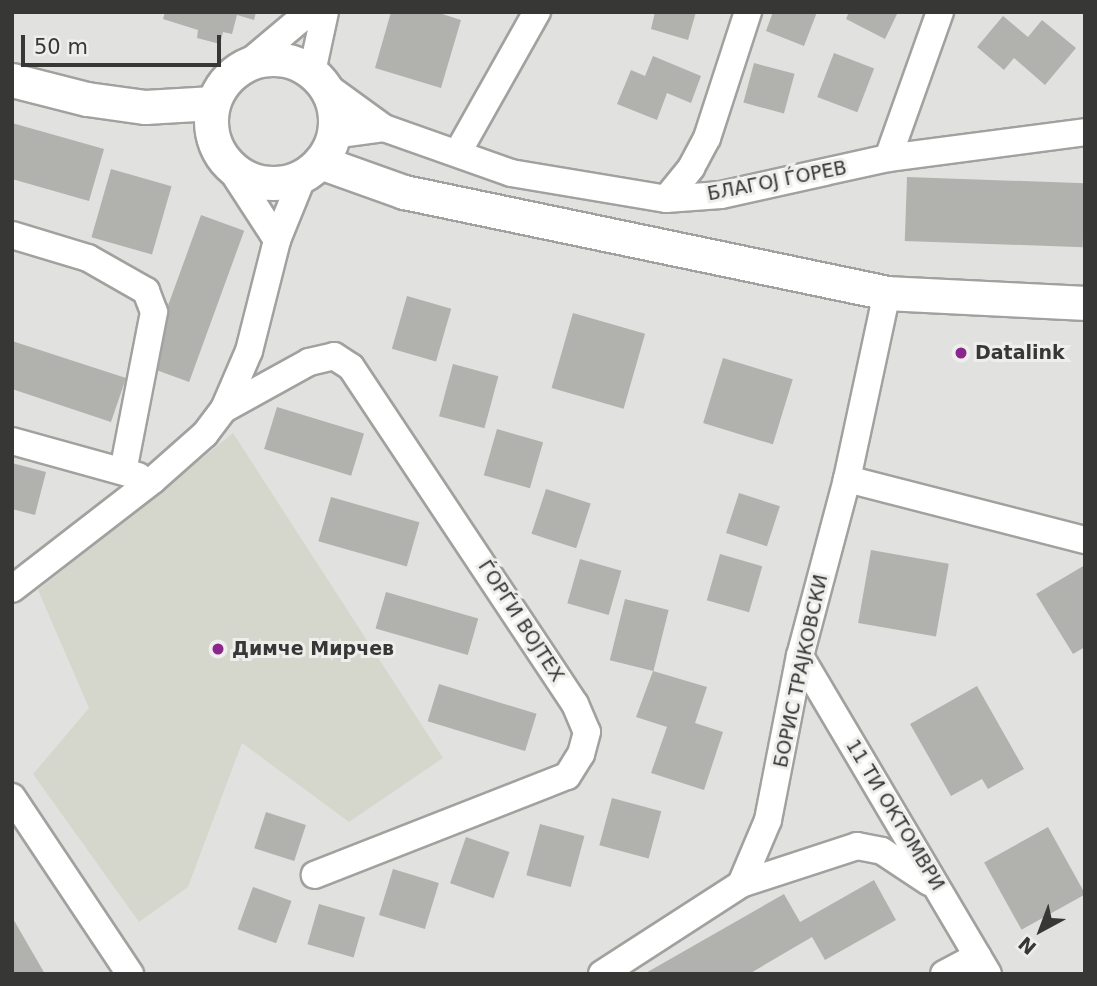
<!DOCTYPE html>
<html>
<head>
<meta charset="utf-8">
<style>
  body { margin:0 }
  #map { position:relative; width:1097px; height:986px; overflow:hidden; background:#e1e2df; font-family:"DejaVu Sans",sans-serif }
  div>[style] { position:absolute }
  .built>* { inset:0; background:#d5d7cd }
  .building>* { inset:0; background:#b1b2ae; transform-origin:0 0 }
  .roads { filter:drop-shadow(2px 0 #a1a29f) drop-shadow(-2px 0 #a1a29f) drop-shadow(0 2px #a1a29f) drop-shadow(0 -2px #a1a29f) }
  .minor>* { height:26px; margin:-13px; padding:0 13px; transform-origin:13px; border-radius:13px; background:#fff }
  .major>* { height:33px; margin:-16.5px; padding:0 16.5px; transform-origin:16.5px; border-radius:16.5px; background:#fff }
  .major>.ring { margin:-16.5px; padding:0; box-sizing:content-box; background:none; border:33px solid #fff; border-radius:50% }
  .dots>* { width:19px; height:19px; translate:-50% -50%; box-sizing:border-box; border:4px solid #eeefec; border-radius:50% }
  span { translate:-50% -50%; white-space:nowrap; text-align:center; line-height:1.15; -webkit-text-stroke:6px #eeefec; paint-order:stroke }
  .street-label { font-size:19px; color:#373836 }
  .poi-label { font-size:19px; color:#373836; font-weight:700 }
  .left { translate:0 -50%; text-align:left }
  .frame { position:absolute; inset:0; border:14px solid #373836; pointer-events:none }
  .north { position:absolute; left:1006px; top:895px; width:70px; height:70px; -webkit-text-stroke:5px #eeefec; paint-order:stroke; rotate:221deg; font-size:19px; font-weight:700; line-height:28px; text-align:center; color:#373836 }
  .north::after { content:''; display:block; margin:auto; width:24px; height:32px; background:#373836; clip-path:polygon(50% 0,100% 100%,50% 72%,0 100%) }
  .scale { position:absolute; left:21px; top:35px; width:200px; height:32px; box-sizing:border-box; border:4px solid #373836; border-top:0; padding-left:9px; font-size:21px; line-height:24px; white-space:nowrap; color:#373836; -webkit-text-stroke:5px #eeefec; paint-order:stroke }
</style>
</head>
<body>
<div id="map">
  <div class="built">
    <div style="clip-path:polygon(233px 433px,443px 758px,349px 822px,242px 743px,188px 887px,139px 922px,33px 774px,89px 708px,38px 590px)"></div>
  </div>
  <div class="building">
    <div style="clip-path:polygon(165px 12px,256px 12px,254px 20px,237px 15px,232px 34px,223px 32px,220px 44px,197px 38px,198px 30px,163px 19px)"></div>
    <div style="clip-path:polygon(391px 12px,436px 12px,461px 20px,441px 88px,375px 68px)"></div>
    <div style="clip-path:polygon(655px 12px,696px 12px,688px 40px,651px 29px)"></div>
    <div style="clip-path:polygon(773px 12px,817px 12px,804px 46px,766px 31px)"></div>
    <div style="clip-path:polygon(849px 12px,898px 12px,885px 39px,846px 19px)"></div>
    <div style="clip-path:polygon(1003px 16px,1028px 37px,1042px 20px,1076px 48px,1045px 85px,1014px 58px,1004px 70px,977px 47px)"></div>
    <div style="left:834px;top:53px;width:43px;height:47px;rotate:21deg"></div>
    <div style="clip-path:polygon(653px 56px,701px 76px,691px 103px,667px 93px,657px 120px,617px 104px,631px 70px,645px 76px)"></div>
    <div style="left:754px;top:63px;width:42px;height:41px;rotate:15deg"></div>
    <div style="clip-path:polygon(12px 123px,104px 149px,89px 201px,12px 179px)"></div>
    <div style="left:111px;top:169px;width:63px;height:71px;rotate:16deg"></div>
    <div style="left:907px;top:177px;width:178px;height:64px;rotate:2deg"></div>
    <div style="left:201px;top:215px;width:46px;height:161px;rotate:20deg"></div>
    <div style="left:407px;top:296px;width:46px;height:55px;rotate:16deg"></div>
    <div style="left:573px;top:313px;width:75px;height:78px;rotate:16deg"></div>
    <div style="clip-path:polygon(12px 341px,126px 378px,111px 422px,12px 389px)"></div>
    <div style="left:723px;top:358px;width:73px;height:68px;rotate:17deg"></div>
    <div style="left:453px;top:364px;width:47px;height:54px;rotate:15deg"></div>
    <div style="left:277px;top:407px;width:91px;height:44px;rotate:17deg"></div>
    <div style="left:497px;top:429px;width:48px;height:48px;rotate:16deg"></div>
    <div style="clip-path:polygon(12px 463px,46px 472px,35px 515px,12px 509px)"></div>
    <div style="left:546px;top:489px;width:47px;height:47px;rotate:18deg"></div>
    <div style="left:739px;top:493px;width:43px;height:42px;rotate:18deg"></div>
    <div style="left:331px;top:497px;width:92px;height:46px;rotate:16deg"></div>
    <div style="left:871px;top:550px;width:79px;height:74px;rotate:10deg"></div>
    <div style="left:720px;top:554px;width:44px;height:48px;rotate:16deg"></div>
    <div style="left:580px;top:559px;width:43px;height:46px;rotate:16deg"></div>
    <div style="clip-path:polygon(1085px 565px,1085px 647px,1073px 654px,1036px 594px)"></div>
    <div style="left:386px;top:592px;width:96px;height:38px;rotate:16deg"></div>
    <div style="left:625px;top:599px;width:45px;height:63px;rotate:14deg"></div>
    <div style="clip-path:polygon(653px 671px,707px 687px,695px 723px,723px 732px,704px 790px,651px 773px,667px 727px,636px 717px)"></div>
    <div style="left:439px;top:684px;width:102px;height:39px;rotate:17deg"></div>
    <div style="clip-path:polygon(977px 686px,1024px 769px,988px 789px,982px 779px,951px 796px,910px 724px)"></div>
    <div style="left:612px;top:798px;width:51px;height:49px;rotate:15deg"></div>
    <div style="left:266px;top:812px;width:42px;height:38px;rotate:18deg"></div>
    <div style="left:540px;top:824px;width:46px;height:53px;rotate:15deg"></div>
    <div style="left:1048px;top:827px;width:77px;height:73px;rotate:61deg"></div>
    <div style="left:466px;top:837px;width:46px;height:49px;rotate:19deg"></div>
    <div style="left:393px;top:869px;width:48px;height:48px;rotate:17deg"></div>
    <div style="clip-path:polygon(874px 880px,896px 920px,825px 960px,812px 937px,749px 974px,644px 974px,784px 894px,800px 922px)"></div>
    <div style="left:253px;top:887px;width:41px;height:45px;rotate:20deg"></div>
    <div style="left:319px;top:904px;width:48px;height:42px;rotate:16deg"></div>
    <div style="clip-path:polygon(12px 917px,45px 974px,12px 974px)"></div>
  </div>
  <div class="roads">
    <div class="minor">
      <div style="left:246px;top:65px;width:82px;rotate:-40.1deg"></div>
      <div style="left:312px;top:72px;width:61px;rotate:-77.8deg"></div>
      <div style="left:322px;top:83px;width:77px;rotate:36deg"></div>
      <div style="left:384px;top:128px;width:135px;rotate:19.5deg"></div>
      <div style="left:511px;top:173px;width:157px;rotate:9.5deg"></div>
      <div style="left:666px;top:199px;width:55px;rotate:-4.2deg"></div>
      <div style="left:721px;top:195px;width:171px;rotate:-12.5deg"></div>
      <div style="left:888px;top:158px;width:199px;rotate:-7.5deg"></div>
      <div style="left:334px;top:135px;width:50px;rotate:-8deg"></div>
      <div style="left:458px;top:152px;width:161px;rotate:-60.6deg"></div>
      <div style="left:888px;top:158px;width:155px;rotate:-70.4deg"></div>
      <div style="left:229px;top:166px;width:88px;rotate:57deg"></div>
      <div style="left:666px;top:199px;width:40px;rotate:-51deg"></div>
      <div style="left:691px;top:168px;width:34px;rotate:-62deg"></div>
      <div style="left:707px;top:138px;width:133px;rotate:-72deg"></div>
      <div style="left:12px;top:235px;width:79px;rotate:16.8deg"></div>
      <div style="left:88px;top:258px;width:67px;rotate:29.6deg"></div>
      <div style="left:146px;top:291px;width:22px;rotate:69deg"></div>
      <div style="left:154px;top:312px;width:162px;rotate:101deg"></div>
      <div style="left:224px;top:409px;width:97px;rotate:-28.9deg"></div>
      <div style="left:309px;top:362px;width:26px;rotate:-13deg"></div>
      <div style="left:334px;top:356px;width:20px;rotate:33deg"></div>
      <div style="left:351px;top:367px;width:405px;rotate:56.4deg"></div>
      <div style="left:575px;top:704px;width:30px;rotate:67deg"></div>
      <div style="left:587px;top:732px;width:23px;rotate:105deg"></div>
      <div style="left:581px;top:754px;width:26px;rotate:122deg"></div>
      <div style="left:567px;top:776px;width:271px;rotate:158.6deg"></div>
      <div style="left:12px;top:441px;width:131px;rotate:15.5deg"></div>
      <div style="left:847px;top:479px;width:246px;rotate:14.4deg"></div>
      <div style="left:12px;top:589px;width:178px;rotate:-37.7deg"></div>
      <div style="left:153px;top:480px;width:69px;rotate:-41.5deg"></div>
      <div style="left:205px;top:434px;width:31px;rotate:-53deg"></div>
      <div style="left:224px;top:409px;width:63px;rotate:-66.7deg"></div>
      <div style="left:249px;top:351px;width:114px;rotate:-75.8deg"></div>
      <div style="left:277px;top:240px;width:69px;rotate:-67.9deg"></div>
      <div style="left:800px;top:656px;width:369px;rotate:59.4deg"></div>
      <div style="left:12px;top:797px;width:213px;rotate:56.3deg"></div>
      <div style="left:741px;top:884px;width:122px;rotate:-18.1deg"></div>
      <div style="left:857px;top:846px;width:25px;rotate:11deg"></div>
      <div style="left:882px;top:851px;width:56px;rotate:33.4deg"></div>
      <div style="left:602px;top:974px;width:166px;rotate:-32.9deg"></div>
      <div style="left:741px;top:884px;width:69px;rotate:-67.1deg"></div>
      <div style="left:768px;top:820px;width:167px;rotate:-79deg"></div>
      <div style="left:800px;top:656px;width:183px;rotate:-75.1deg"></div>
      <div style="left:847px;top:479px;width:190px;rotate:-77.9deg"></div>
      <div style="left:944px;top:974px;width:38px;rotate:-28deg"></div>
    </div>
    <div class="major">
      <div class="ring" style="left:211px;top:59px;width:91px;height:91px"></div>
      <div style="left:12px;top:80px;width:77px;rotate:14.2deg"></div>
      <div style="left:87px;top:99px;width:59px;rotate:7.9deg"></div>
      <div style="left:145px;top:107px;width:68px;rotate:-3.4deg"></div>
      <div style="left:320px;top:162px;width:89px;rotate:19.7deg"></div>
      <div style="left:404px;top:192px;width:493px;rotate:11.8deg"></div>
      <div style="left:887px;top:293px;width:198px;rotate:2.9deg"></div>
    </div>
  </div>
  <div class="dots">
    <div style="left:961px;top:353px;background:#8b268d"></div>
    <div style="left:218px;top:649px;background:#8b268d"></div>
  </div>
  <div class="street-label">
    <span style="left:777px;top:181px;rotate:-11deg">БЛАГОЈ ЃОРЕВ</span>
    <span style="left:521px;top:621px;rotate:57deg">ЃОРЃИ ВОЈТЕХ</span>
    <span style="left:801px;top:671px;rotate:-78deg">БОРИС ТРАЈКОВСКИ</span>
    <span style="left:895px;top:815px;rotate:59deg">11 ТИ ОКТОМВРИ</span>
  </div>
  <div class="poi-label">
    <span class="left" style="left:975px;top:353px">Datalink</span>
    <span class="left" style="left:232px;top:649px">Димче Мирчев</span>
  </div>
  <div class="frame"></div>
  <div class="north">N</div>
  <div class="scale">50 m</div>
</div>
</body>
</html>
